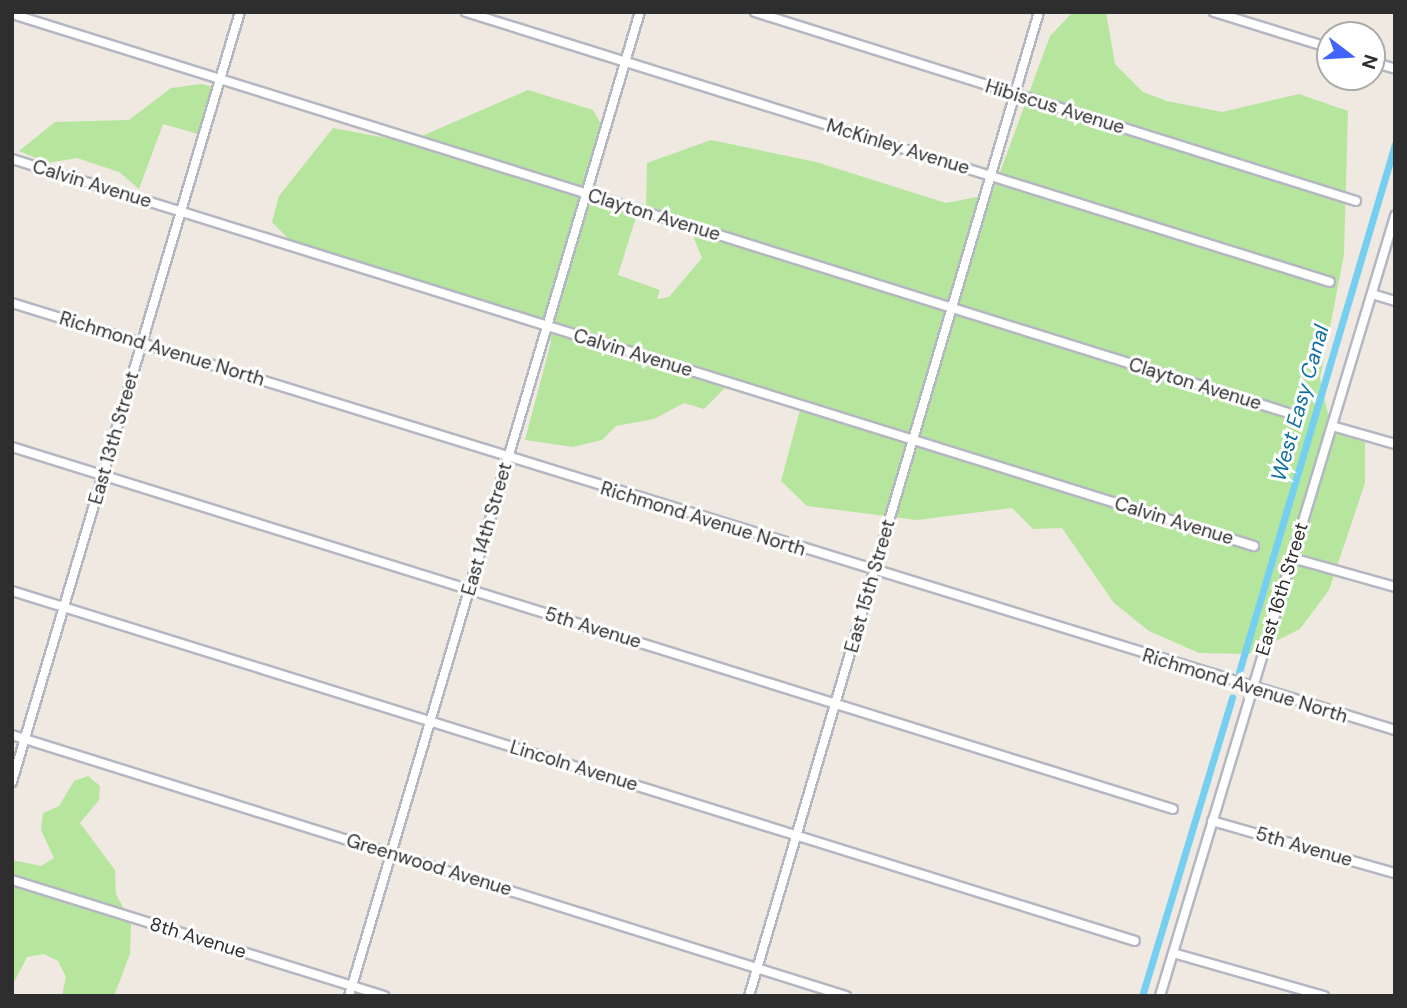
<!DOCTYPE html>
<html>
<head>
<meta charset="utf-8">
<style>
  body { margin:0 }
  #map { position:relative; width:1407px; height:1008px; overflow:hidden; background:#efe9e1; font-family:"DM Sans",sans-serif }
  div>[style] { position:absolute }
  .green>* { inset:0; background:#b6e59e }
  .canal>* { height:7px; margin:-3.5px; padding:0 3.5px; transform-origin:3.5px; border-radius:3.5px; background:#75cff0 }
  .roads { filter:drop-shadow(2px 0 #b4b7c1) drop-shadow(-2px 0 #b4b7c1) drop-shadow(0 2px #b4b7c1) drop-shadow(0 -2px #b4b7c1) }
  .minor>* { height:8px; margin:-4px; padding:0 4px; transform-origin:4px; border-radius:4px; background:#fff }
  span { translate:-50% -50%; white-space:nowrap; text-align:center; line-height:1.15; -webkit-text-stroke:6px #fff; paint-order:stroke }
  .street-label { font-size:19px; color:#2e2e2e }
  .water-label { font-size:21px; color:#0d6fa3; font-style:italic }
  .frame { position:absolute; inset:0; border:14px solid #2e2e2e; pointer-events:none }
  .north { position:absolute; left:1316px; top:21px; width:70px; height:70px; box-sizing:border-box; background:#fff; border:2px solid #ababab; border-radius:50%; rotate:107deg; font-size:19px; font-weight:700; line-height:28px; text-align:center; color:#2e2e2e }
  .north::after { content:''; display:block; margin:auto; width:24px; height:32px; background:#4264fb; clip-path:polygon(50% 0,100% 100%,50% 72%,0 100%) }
</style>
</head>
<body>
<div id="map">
  <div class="green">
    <div style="clip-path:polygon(1073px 12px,1106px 12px,1115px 64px,1143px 92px,1167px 101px,1222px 112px,1299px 94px,1348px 111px,1344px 255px,1320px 378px,1328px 414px,1365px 441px,1365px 483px,1329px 590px,1300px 629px,1249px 654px,1199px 653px,1149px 631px,1114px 603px,1062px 528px,1033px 529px,1012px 508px,917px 520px,807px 506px,781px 481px,800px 410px,727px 386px,704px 409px,684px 403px,654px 419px,616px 426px,602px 440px,573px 447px,525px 440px,551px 342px,549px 326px,307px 258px,272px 222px,279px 196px,333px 128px,408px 142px,528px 90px,593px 110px,606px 133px,596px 184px,606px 203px,636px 217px,618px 275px,660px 290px,657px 299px,669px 297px,702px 258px,693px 236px,646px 215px,647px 163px,711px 140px,816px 162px,946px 203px,992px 194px,1050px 36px)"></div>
    <div style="clip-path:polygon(201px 84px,213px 87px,198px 134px,163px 124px,139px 189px,119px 172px,77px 158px,47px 163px,19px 151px,55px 122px,129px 120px,171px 88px)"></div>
    <div style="clip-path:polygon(88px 776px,100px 786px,99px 800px,80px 823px,115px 870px,116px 894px,131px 922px,130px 954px,114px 996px,62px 996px,66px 977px,58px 961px,44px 954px,27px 957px,12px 986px,12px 860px,41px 866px,54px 858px,41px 830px,43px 813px,59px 806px,74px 781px)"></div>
  </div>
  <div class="canal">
    <div style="left:1239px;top:672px;width:551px;rotate:-73.54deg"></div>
    <div style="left:1142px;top:996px;width:312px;rotate:-73.2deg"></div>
  </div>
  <div class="roads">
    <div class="minor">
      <div style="left:466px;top:12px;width:905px;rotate:17.35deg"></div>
      <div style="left:755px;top:12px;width:630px;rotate:17.46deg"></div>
      <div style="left:1214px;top:12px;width:121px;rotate:17.2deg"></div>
      <div style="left:12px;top:14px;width:1344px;rotate:17.36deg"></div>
      <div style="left:1372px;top:62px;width:22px;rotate:16deg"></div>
      <div style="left:12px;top:159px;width:1301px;rotate:17.31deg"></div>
      <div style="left:1372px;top:294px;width:24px;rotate:17deg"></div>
      <div style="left:12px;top:303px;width:1447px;rotate:17.16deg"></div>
      <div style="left:1332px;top:426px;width:66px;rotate:15.9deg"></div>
      <div style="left:12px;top:447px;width:1216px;rotate:17.32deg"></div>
      <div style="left:1292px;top:558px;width:107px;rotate:15.7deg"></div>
      <div style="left:12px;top:591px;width:1176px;rotate:17.31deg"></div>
      <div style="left:12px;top:735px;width:874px;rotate:17.38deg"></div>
      <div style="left:12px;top:782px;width:803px;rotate:-73.51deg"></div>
      <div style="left:1212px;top:821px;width:190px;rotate:15.9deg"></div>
      <div style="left:12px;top:880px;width:390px;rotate:17.3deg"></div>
      <div style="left:1173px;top:953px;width:157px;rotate:15.9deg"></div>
      <div style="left:349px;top:996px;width:1026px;rotate:-73.53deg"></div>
      <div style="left:749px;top:996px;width:1026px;rotate:-73.58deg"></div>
      <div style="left:1160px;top:996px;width:815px;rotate:-73.23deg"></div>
    </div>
  </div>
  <div class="street-label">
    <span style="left:1055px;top:107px;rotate:17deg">Hibiscus Avenue</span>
    <span style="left:898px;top:147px;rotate:17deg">McKinley Avenue</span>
    <span style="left:92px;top:184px;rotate:17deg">Calvin Avenue</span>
    <span style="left:654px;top:215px;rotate:17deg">Clayton Avenue</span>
    <span style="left:162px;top:349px;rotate:17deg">Richmond Avenue North</span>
    <span style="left:633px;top:353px;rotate:17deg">Calvin Avenue</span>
    <span style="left:1195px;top:384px;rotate:17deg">Clayton Avenue</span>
    <span style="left:114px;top:438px;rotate:-74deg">East 13th Street</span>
    <span style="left:703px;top:519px;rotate:17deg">Richmond Avenue North</span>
    <span style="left:1174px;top:521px;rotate:17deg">Calvin Avenue</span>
    <span style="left:487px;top:529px;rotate:-74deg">East 14th Street</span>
    <span style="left:870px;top:586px;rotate:-74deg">East 15th Street</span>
    <span style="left:1282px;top:589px;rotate:-73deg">East 16th Street</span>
    <span style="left:593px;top:628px;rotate:17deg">5th Avenue</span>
    <span style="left:1245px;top:686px;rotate:17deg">Richmond Avenue North</span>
    <span style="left:574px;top:766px;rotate:17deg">Lincoln Avenue</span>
    <span style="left:1304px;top:847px;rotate:16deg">5th Avenue</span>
    <span style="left:429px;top:865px;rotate:17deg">Greenwood Avenue</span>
    <span style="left:198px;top:938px;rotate:17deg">8th Avenue</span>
  </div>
  <div class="water-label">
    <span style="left:1300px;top:403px;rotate:-74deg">West Easy Canal</span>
  </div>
  <div class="frame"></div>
  <div class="north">N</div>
</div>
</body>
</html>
